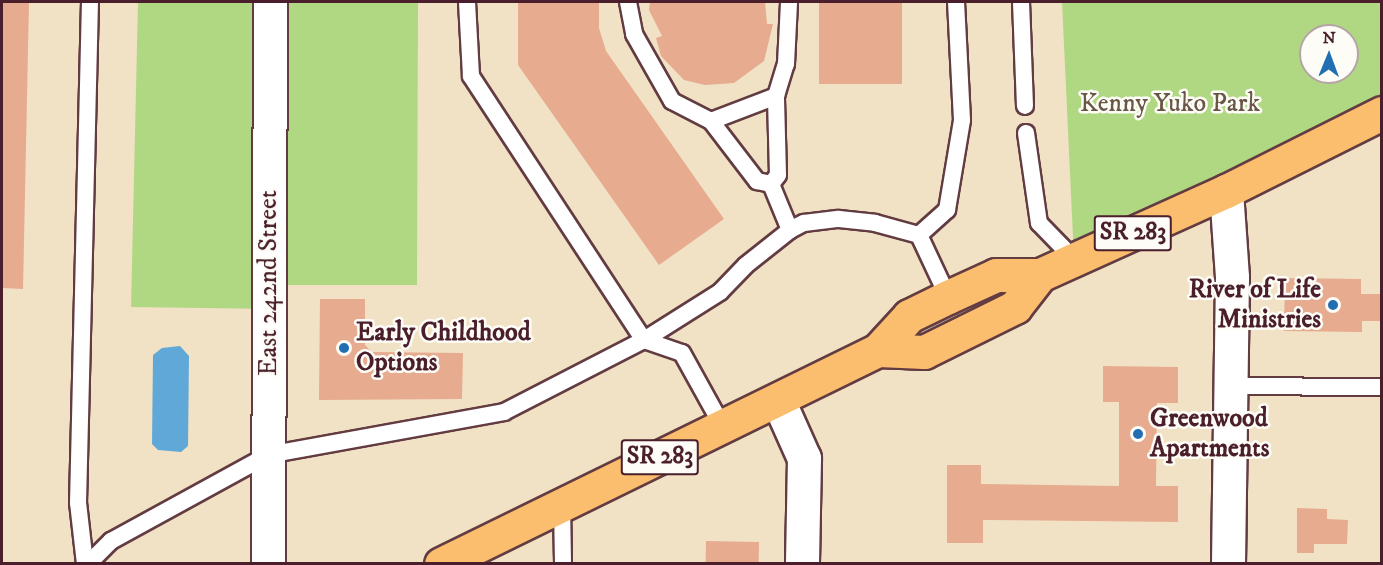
<!DOCTYPE html>
<html>
<head>
<meta charset="utf-8">
<style>
  body { margin:0 }
  #map { position:relative; width:1383px; height:565px; overflow:hidden; background:#f1e2c5; font-family:"IM FELL DW Pica",serif }
  div>[style] { position:absolute }
  .green>* { inset:0; background:#b0d883 }
  .water>* { inset:0; background:#60a8d7 }
  .building>* { inset:0; background:#e7ab8f; transform-origin:0 0 }
  .roads { filter:drop-shadow(2px 0 #633c42) drop-shadow(-2px 0 #633c42) drop-shadow(0 2px #633c42) drop-shadow(0 -2px #633c42) }
  .service>* { height:16px; margin:-8px; padding:0 8px; transform-origin:8px; border-radius:8px; background:#fff }
  .minor>* { height:33px; margin:-16.5px; padding:0 16.5px; transform-origin:16.5px; border-radius:16.5px; background:#fff }
  .primary>* { height:33px; margin:-16.5px; padding:0 16.5px; transform-origin:16.5px; border-radius:16.5px; background:#fbbd6e }
  .dots>* { width:16px; height:16px; translate:-50% -50%; box-sizing:border-box; border:3px solid #fdfcf7; border-radius:50% }
  span { translate:-50% -50%; white-space:nowrap; text-align:center; line-height:1.15; -webkit-text-stroke:5px #fdfcf7; paint-order:stroke }
  .shield-label span { padding:2px 4px; background:#fdfcf7; border:2px solid; border-radius:4px; -webkit-text-stroke-width:0 }
  .shield-label { font-size:24px; color:#4a1f2b; font-weight:700 }
  .park-label { font-size:26px; color:#695645 }
  .street-label { font-size:26px; color:#4a1f2b }
  .poi-label { font-size:26px; color:#4a1f2b; font-weight:700 }
  .right { translate:-100% -50%; text-align:right }
  .left { translate:0 -50%; text-align:left }
  .frame { position:absolute; inset:0; border:3px solid #4a1f2b; pointer-events:none }
  .north { position:absolute; left:1299px; top:24px; width:60px; height:60px; box-sizing:border-box; background:#fdfcf7; border:2px solid #b5a4a5; border-radius:50%; rotate:1deg; font-size:16px; font-weight:700; line-height:24px; text-align:center; color:#4a1f2b }
  .north::after { content:''; display:block; margin:auto; width:21px; height:27px; background:#1f6fb2; clip-path:polygon(50% 0,100% 100%,50% 72%,0 100%) }
</style>
</head>
<body>
<div id="map">
  <div class="green">
    <div style="clip-path:polygon(138px 2px,418px 2px,417px 285px,269px 285px,269px 309px,131px 307px)"></div>
    <div style="clip-path:polygon(evenodd,1062px 2px,1381px 2px,1381px 113px,1074px 259px,1062px 2px,1311px 36px,1347px 36px,1347px 72px,1311px 72px,1311px 36px)"></div>
  </div>
  <div class="water">
    <div style="clip-path:polygon(180px 346px,189px 356px,188px 446px,181px 452px,158px 450px,152px 444px,153px 355px,162px 348px)"></div>
  </div>
  <div class="building">
    <div style="clip-path:polygon(2px 2px,29px 2px,23px 289px,2px 288px)"></div>
    <div style="clip-path:polygon(518px 2px,599px 2px,599px 28px,606px 51px,724px 219px,659px 265px,518px 65px)"></div>
    <div style="clip-path:polygon(650px 2px,765px 2px,767px 24px,773px 24px,764px 61px,734px 83px,705px 85px,684px 80px,661px 56px,656px 38px,662px 36px,649px 10px)"></div>
    <div style="left:819px;top:2px;width:83px;height:82px"></div>
    <div style="clip-path:polygon(1285px 278px,1361px 279px,1361px 294px,1382px 294px,1382px 321px,1362px 321px,1362px 332px,1284px 331px)"></div>
    <div style="clip-path:polygon(320px 299px,365px 299px,365px 345px,372px 352px,463px 353px,462px 399px,319px 400px)"></div>
    <div style="clip-path:polygon(1103px 366px,1178px 367px,1178px 403px,1157px 403px,1156px 486px,1178px 486px,1178px 522px,983px 520px,983px 543px,947px 543px,947px 465px,981px 465px,981px 484px,1119px 486px,1119px 402px,1103px 402px)"></div>
    <div style="clip-path:polygon(1297px 508px,1327px 509px,1327px 519px,1348px 520px,1347px 544px,1314px 544px,1314px 553px,1297px 553px)"></div>
    <div style="left:706px;top:541px;width:53px;height:23px;rotate:1deg"></div>
  </div>
  <div class="roads">
    <div class="service">
      <div style="left:467px;top:2px;width:74px;rotate:86.9deg"></div>
      <div style="left:471px;top:76px;width:316px;rotate:56.8deg"></div>
      <div style="left:644px;top:340px;width:90px;rotate:-32.3deg"></div>
      <div style="left:720px;top:292px;width:37px;rotate:-46deg"></div>
      <div style="left:746px;top:265px;width:56px;rotate:-38.5deg"></div>
      <div style="left:628px;top:2px;width:33px;rotate:79deg"></div>
      <div style="left:634px;top:34px;width:77px;rotate:60.4deg"></div>
      <div style="left:672px;top:101px;width:44px;rotate:27.1deg"></div>
      <div style="left:711px;top:121px;width:76px;rotate:52.5deg"></div>
      <div style="left:757px;top:181px;width:14px;rotate:12deg"></div>
      <div style="left:1021px;top:2px;width:104px;rotate:87.8deg"></div>
      <div style="left:711px;top:121px;width:70px;rotate:-21deg"></div>
      <div style="left:1026px;top:133px;width:91px;rotate:81.8deg"></div>
      <div style="left:1039px;top:223px;width:50px;rotate:45.8deg"></div>
      <div style="left:771px;top:184px;width:11px;rotate:-52deg"></div>
      <div style="left:778px;top:175px;width:79px;rotate:-91.5deg"></div>
      <div style="left:776px;top:96px;width:34px;rotate:-73deg"></div>
      <div style="left:786px;top:64px;width:62px;rotate:-87.2deg"></div>
      <div style="left:771px;top:184px;width:50px;rotate:67.6deg"></div>
      <div style="left:790px;top:230px;width:16px;rotate:-27deg"></div>
      <div style="left:804px;top:223px;width:35px;rotate:-7deg"></div>
      <div style="left:839px;top:219px;width:36px;rotate:6deg"></div>
      <div style="left:875px;top:223px;width:46px;rotate:15.3deg"></div>
      <div style="left:919px;top:235px;width:38px;rotate:-42deg"></div>
      <div style="left:947px;top:210px;width:91px;rotate:-80.5deg"></div>
      <div style="left:962px;top:120px;width:118px;rotate:-92.9deg"></div>
      <div style="left:919px;top:235px;width:68px;rotate:64.9deg"></div>
      <div style="left:1230px;top:386px;width:152px;rotate:0.4deg"></div>
      <div style="left:562px;top:505px;width:59px;rotate:89deg"></div>
      <div style="left:85px;top:564px;width:61px;rotate:-96.5deg"></div>
      <div style="left:78px;top:503px;width:501px;rotate:-88.63deg"></div>
      <div style="left:88px;top:564px;width:33px;rotate:-45deg"></div>
      <div style="left:111px;top:541px;width:179px;rotate:-28.7deg"></div>
      <div style="left:268px;top:455px;width:240px;rotate:-10.3deg"></div>
      <div style="left:504px;top:412px;width:157px;rotate:-27.2deg"></div>
      <div style="left:644px;top:340px;width:40px;rotate:18.9deg"></div>
      <div style="left:682px;top:353px;width:85px;rotate:61deg"></div>
    </div>
    <div class="minor">
      <div style="left:1226px;top:191px;width:86px;rotate:86deg"></div>
      <div style="left:1232px;top:277px;width:287px;rotate:90.8deg"></div>
      <div style="left:778px;top:400px;width:64px;rotate:65.9deg"></div>
      <div style="left:804px;top:458px;width:106px;rotate:91.1deg"></div>
      <div style="left:268px;top:564px;width:562px;rotate:-89.8deg"></div>
    </div>
    <div class="primary">
      <div style="left:878px;top:350px;width:46px;rotate:2.5deg"></div>
      <div style="left:924px;top:352px;width:102px;rotate:-26.3deg"></div>
      <div style="left:1015px;top:307px;width:41px;rotate:-52deg"></div>
      <div style="left:441px;top:564px;width:487px;rotate:-26.1deg"></div>
      <div style="left:878px;top:350px;width:46px;rotate:-47.6deg"></div>
      <div style="left:909px;top:316px;width:43px;rotate:-26deg"></div>
      <div style="left:948px;top:297px;width:53px;rotate:-24.6deg"></div>
      <div style="left:996px;top:275px;width:44px"></div>
      <div style="left:1040px;top:275px;width:204px;rotate:-24.3deg"></div>
      <div style="left:1226px;top:191px;width:174px;rotate:-26.6deg"></div>
    </div>
  </div>
  <div class="dots">
    <div style="left:1333px;top:305px;background:#1f6fb2"></div>
    <div style="left:344px;top:348px;background:#1f6fb2"></div>
    <div style="left:1138px;top:434px;background:#1f6fb2"></div>
  </div>
  <div class="shield-label">
    <span style="left:1133px;top:233px">SR 283</span>
    <span style="left:660px;top:457px">SR 283</span>
  </div>
  <div class="park-label">
    <span style="left:1170px;top:104px">Kenny Yuko Park</span>
  </div>
  <div class="street-label">
    <span style="left:269px;top:283px;rotate:-90deg">East 242nd Street</span>
  </div>
  <div class="poi-label">
    <span class="right" style="left:1321px;top:305px">River of Life<br>Ministries</span>
    <span class="left" style="left:356px;top:348px">Early Childhood<br>Options</span>
    <span class="left" style="left:1150px;top:434px">Greenwood<br>Apartments</span>
  </div>
  <div class="frame"></div>
  <div class="north">N</div>
</div>
</body>
</html>
